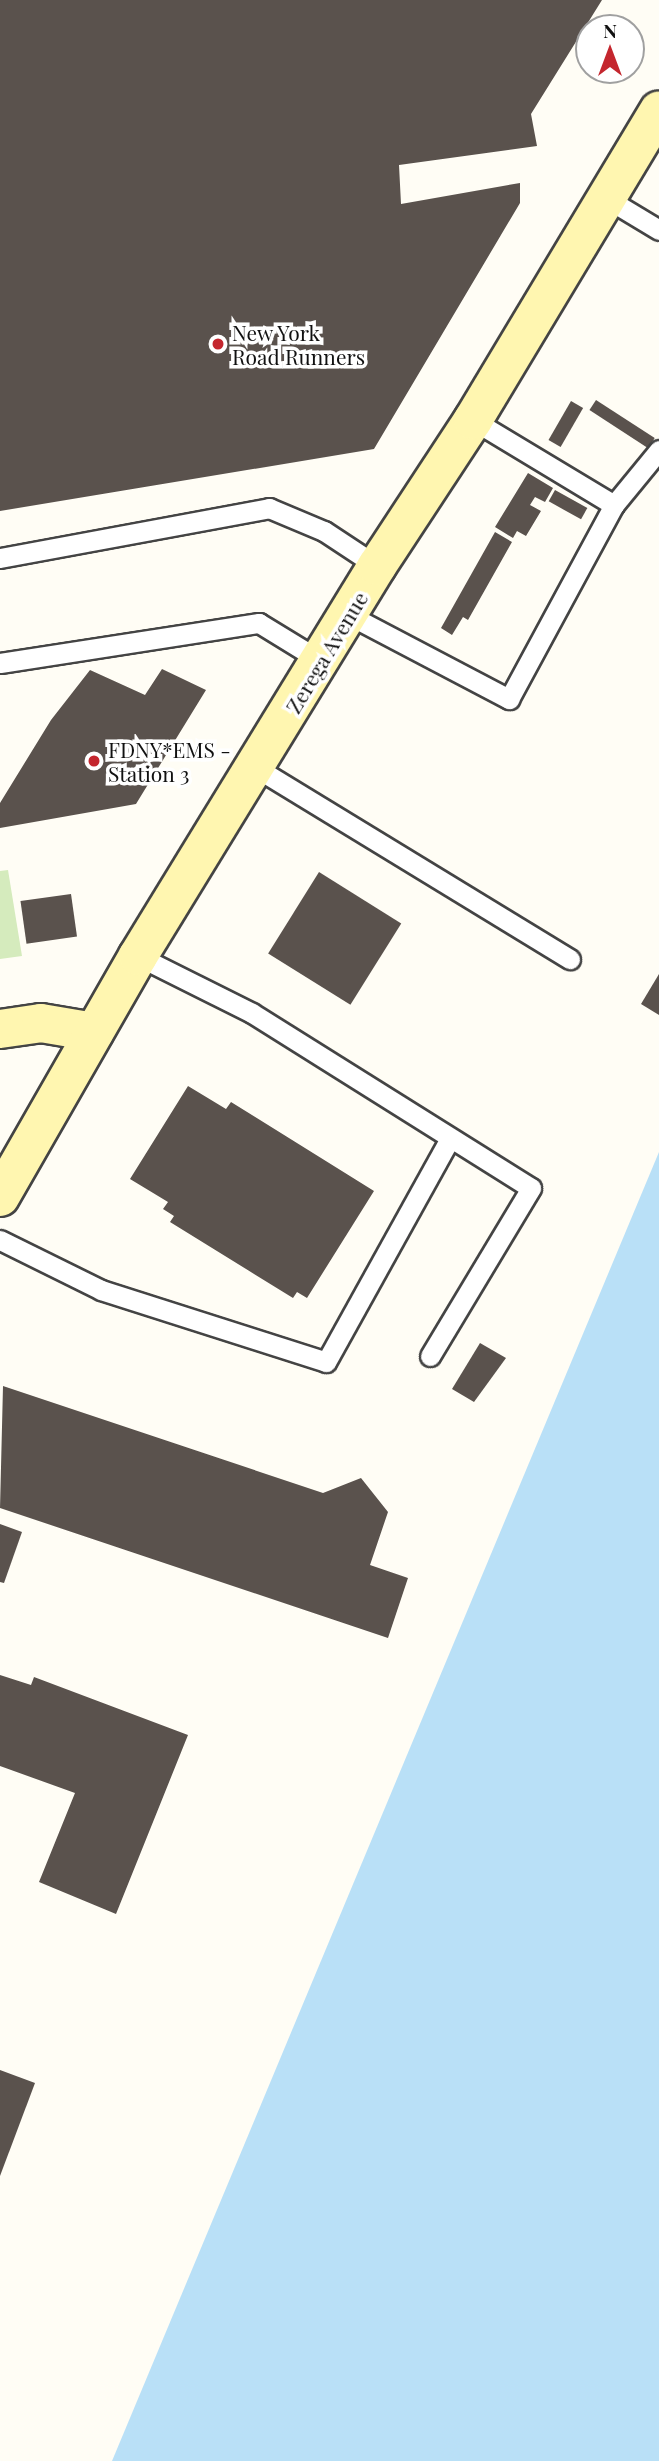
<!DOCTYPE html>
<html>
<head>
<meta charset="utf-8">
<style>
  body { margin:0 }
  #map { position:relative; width:659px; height:2461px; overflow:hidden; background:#fffdf5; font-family:"Playfair Display",serif }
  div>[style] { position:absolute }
  .green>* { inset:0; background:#d5ebbd }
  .water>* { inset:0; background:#b9e0f7 }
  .building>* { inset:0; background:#5a524d; transform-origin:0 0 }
  .roads { filter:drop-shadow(2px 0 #444) drop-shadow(-2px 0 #444) drop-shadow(0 2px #444) drop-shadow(0 -2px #444) }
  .lane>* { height:19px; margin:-9.5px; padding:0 9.5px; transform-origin:9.5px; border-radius:9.5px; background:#fff }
  .secondary>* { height:38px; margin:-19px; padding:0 19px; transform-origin:19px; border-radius:19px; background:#fff6b0 }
  .dots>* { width:19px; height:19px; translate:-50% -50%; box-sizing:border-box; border:4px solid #fff; border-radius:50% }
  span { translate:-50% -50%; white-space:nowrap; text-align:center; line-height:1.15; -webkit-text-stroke:7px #fff; paint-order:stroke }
  .poi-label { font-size:21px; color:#111 }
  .left { translate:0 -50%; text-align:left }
  .street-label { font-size:21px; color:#111 }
  .north { position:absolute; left:575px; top:14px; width:70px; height:70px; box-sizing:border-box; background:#fff; border:2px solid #a0a0a0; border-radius:50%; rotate:0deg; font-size:19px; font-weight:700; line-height:28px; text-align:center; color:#111 }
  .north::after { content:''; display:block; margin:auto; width:24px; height:32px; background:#c4262e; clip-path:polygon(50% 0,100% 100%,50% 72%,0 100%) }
</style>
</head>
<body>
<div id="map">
  <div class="green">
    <div style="clip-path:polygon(8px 870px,22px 956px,0 959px,0 871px)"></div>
  </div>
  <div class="water">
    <div style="clip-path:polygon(659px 1152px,659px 2461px,112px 2461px)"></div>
  </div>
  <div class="building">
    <div style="clip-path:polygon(0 0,602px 0,531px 114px,537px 146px,399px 165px,401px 204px,520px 183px,520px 203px,374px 449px,0 511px)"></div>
    <div style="left:596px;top:400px;width:70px;height:12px;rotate:33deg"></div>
    <div style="left:571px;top:401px;width:14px;height:45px;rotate:30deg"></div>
    <div style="clip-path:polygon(528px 473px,553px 488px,545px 502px,535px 497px,530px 505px,541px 511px,526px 536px,517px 531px,513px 538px,495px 527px)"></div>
    <div style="left:555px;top:490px;width:37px;height:13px;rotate:29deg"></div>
    <div style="clip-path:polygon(495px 532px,512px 542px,468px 620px,463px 617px,452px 635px,441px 628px)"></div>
    <div style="clip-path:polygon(162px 669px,206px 690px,136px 804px,0 828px,0 803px,51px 720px,90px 670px,145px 695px)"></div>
    <div style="left:319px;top:872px;width:97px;height:96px;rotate:32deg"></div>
    <div style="left:71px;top:894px;width:43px;height:51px;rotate:82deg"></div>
    <div style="clip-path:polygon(659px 974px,659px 1015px,641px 1004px)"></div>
    <div style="clip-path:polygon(188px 1086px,226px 1109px,231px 1102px,374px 1191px,307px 1298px,297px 1292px,293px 1298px,170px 1222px,174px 1216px,163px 1209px,168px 1202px,130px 1179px)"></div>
    <div style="clip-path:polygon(480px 1343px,506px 1358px,474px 1402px,452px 1389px)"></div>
    <div style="clip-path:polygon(3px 1386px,323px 1493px,361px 1478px,388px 1512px,370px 1565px,408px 1578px,388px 1638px,0 1508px)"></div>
    <div style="clip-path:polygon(0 1524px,22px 1532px,4px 1583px,0 1582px)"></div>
    <div style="clip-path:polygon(0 1675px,31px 1685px,34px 1677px,188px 1735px,116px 1914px,39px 1882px,75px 1793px,0 1766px)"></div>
    <div style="clip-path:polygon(0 2070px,35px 2083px,0 2176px)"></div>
  </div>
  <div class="roads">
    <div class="lane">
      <div style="left:606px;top:198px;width:62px;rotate:31.1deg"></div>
      <div style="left:614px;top:505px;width:71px;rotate:-50.7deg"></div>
      <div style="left:0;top:558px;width:274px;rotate:-10.5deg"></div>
      <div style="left:269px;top:508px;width:60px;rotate:22.7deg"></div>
      <div style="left:324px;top:531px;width:64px;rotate:33.4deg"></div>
      <div style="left:349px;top:615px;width:181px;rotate:27.7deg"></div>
      <div style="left:509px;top:699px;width:221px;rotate:-61.6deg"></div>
      <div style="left:614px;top:505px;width:165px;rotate:-148.9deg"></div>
      <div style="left:0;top:663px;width:262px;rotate:-8.8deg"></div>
      <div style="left:259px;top:623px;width:73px;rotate:31.5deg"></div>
      <div style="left:255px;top:767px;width:369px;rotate:31.4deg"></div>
      <div style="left:138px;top:956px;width:127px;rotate:26.6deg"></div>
      <div style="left:252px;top:1013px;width:329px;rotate:32.1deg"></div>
      <div style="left:531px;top:1188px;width:196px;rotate:121deg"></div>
      <div style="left:0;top:1240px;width:113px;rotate:26.3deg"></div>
      <div style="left:101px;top:1290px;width:236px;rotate:17.7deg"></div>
      <div style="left:326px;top:1362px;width:256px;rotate:-61deg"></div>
    </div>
    <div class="secondary">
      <div style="left:0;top:1029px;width:41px;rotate:-8.3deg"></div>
      <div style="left:41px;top:1023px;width:54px;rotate:9.6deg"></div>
      <div style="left:0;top:1197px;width:278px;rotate:-60.2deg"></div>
      <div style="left:138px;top:956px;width:457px;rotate:-58.5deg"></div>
      <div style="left:377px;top:566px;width:175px;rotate:-56.7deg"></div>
      <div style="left:473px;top:420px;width:361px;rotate:-59deg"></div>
    </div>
  </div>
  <div class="dots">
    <div style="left:218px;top:344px;background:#c4262e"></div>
    <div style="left:94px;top:761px;background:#c4262e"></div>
  </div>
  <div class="poi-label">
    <span class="left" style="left:232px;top:344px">New York<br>Road Runners</span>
    <span class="left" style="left:108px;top:761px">FDNY*EMS -<br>Station 3</span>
  </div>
  <div class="street-label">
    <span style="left:326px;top:652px;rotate:-59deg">Zerega Avenue</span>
  </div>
  <div class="north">N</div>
</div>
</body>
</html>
